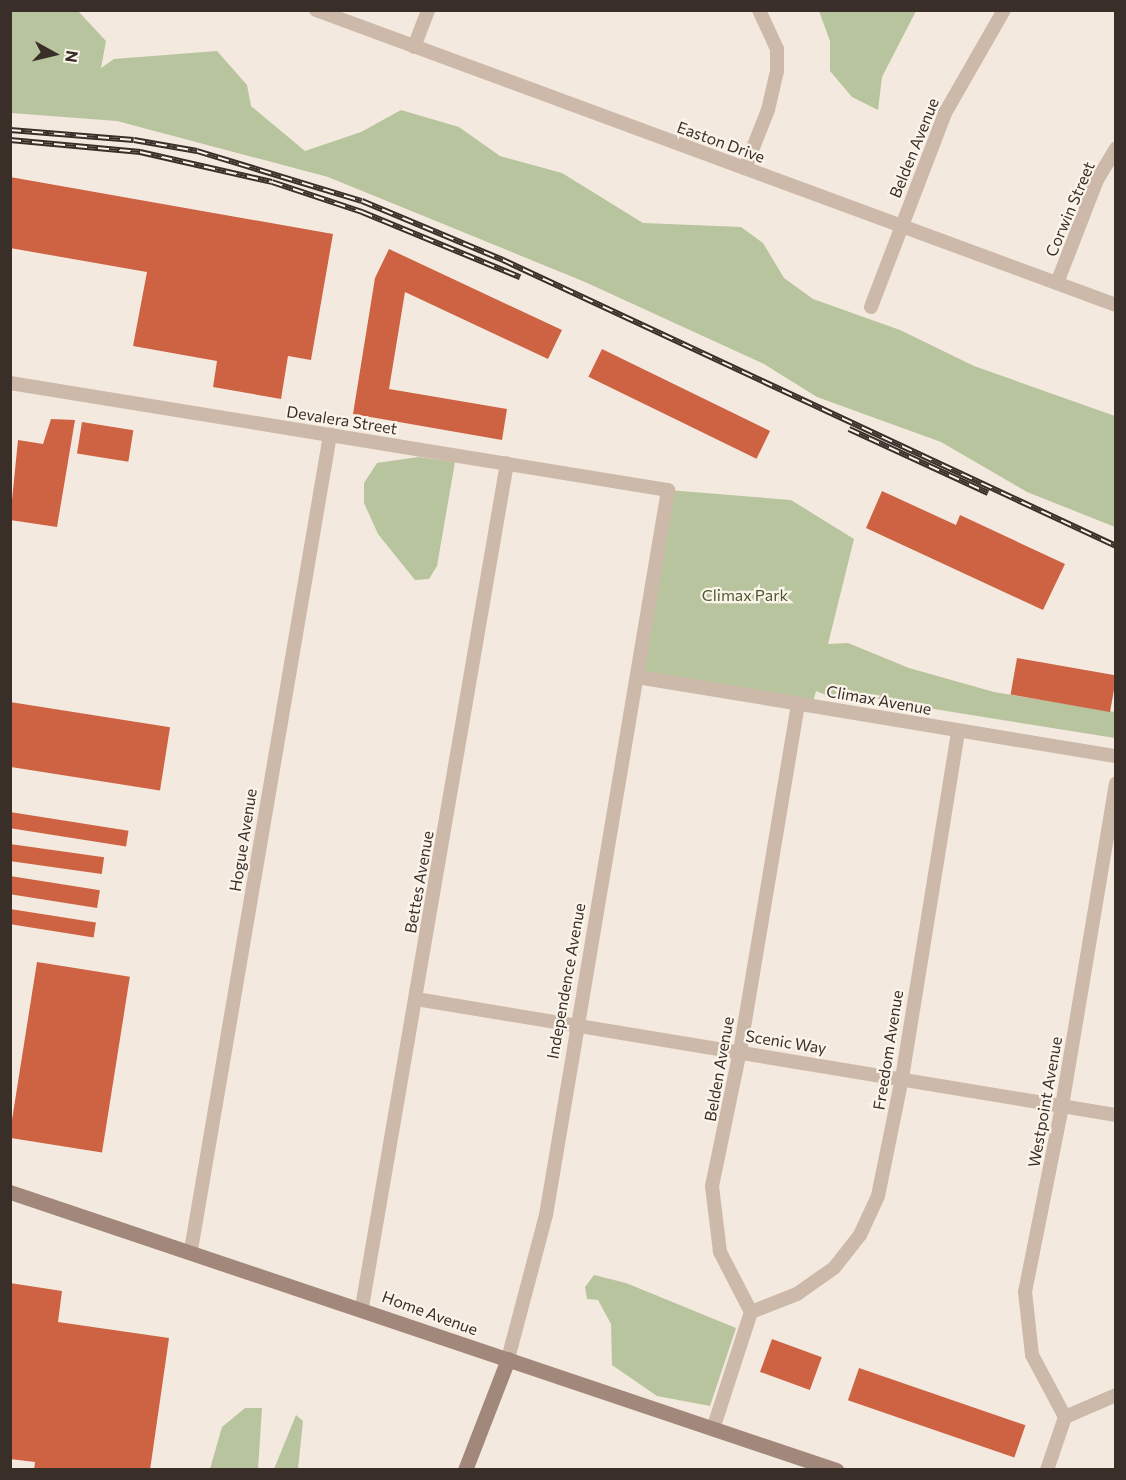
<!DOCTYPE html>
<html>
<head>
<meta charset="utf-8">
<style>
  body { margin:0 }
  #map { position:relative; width:1126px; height:1480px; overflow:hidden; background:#f4e9de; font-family:Commissioner,sans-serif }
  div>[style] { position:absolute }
  .green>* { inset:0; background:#b8c49d }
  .building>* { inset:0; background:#cd6343; transform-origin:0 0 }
  .street>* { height:14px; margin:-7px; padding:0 7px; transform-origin:7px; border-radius:7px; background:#cdb9a9 }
  .secondary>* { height:15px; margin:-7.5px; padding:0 7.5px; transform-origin:7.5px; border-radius:7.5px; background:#a1887a }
  .rail>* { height:6px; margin-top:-3px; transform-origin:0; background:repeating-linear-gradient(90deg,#fbf4eb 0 11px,#3a2e29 0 22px); box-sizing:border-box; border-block:2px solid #3a2e29 }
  span { translate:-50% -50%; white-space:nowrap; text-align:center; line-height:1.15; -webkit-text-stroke:4.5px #fbf4eb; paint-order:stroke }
  .street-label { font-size:16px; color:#3a2e29 }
  .park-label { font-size:16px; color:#495a2b }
  .frame { position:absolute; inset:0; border:12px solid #3a2e29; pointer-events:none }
  .north { position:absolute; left:24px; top:24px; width:60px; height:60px; -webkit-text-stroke:4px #fbf4eb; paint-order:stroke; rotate:98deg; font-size:16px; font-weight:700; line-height:24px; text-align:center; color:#3a2e29 }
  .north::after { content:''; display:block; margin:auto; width:21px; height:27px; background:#3a2e29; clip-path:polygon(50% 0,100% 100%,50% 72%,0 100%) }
</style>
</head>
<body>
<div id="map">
  <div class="green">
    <div style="clip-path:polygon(11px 10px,78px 11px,106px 41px,101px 68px,114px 59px,217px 51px,247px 85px,251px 106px,305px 151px,361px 132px,401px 110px,459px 127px,500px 156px,562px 173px,643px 223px,741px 227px,763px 243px,784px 278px,813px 299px,900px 330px,974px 366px,1115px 416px,1115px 527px,1027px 492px,941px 442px,817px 397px,764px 364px,585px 282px,328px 177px,117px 121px,11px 113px)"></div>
    <div style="clip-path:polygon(819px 11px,916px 11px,882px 77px,878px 110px,852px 97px,830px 71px,830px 41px)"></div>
    <div style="clip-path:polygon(418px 457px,455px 462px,437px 566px,429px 579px,415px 580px,378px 534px,364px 503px,364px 483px,377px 463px)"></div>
    <div style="clip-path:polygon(668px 490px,791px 500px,854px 539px,828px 644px,848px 643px,909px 668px,994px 692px,1115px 712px,1115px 738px,884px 701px,865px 694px,829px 696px,816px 691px,812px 706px,637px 677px)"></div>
    <div style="clip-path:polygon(594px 1275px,626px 1283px,736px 1328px,710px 1406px,657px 1396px,612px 1365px,611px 1324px,598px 1300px,587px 1299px,585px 1287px)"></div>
    <div style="clip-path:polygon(245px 1408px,262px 1408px,258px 1469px,210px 1469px,222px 1427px)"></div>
    <div style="clip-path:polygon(296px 1415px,303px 1421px,298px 1469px,274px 1469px)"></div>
  </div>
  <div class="building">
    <div style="clip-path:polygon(10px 177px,333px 234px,311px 360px,288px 356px,281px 399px,213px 387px,217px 361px,133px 346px,147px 272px,10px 248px)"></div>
    <div style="clip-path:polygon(389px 249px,562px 330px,548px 359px,405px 292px,389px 389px,507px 409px,502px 440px,353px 414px,375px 278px)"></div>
    <div style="left:602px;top:349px;width:187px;height:31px;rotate:26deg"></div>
    <div style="clip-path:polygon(51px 419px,75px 420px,57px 527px,10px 520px,18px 440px,43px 444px)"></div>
    <div style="left:82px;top:422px;width:52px;height:32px;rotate:9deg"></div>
    <div style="clip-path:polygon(882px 491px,956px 525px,960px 515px,1065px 564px,1043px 610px,866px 528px)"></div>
    <div style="left:1017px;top:658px;width:101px;height:37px;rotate:10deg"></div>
    <div style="left:10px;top:702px;width:162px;height:64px;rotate:9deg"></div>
    <div style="left:10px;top:812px;width:120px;height:16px;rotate:9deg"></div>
    <div style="left:10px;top:844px;width:95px;height:17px;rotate:8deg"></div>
    <div style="left:10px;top:876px;width:91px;height:18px;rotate:9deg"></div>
    <div style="left:10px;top:909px;width:87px;height:15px;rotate:9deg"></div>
    <div style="left:37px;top:962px;width:94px;height:178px;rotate:9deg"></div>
    <div style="clip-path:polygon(10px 1283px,62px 1291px,58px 1322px,169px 1338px,150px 1470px,34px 1470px,35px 1462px,10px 1459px)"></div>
    <div style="left:772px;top:1339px;width:53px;height:35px;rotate:20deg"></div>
    <div style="left:859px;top:1368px;width:176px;height:34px;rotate:19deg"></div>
  </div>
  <div class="street">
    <div style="left:316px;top:10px;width:853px;rotate:20.24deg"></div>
    <div style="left:414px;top:47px;width:40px;rotate:-69deg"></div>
    <div style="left:745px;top:168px;width:62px;rotate:-68.4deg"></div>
    <div style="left:768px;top:110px;width:40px;rotate:-77deg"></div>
    <div style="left:777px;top:71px;width:22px;rotate:-90deg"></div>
    <div style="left:777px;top:49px;width:43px;rotate:-114.8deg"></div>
    <div style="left:1057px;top:283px;width:110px;rotate:-68.8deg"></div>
    <div style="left:1097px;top:180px;width:37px;rotate:-59deg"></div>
    <div style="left:871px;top:307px;width:208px;rotate:-69.1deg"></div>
    <div style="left:945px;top:113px;width:119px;rotate:-60.2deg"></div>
    <div style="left:10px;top:383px;width:667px;rotate:9.24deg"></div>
    <div style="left:668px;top:490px;width:735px;rotate:99.55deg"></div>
    <div style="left:546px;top:1215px;width:149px;rotate:104.8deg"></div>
    <div style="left:637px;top:677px;width:485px;rotate:9.4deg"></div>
    <div style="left:416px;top:999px;width:710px;rotate:9.41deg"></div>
    <div style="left:191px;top:1250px;width:827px;rotate:-80.32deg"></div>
    <div style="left:362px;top:1307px;width:856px;rotate:-80.25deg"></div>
    <div style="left:751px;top:1312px;width:49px;rotate:-21.4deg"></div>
    <div style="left:797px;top:1294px;width:45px;rotate:-35.1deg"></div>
    <div style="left:834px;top:1268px;width:42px;rotate:-51.8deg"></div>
    <div style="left:860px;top:1235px;width:43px;rotate:-65.2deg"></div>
    <div style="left:878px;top:1196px;width:120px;rotate:-78.5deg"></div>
    <div style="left:902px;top:1078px;width:351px;rotate:-80.8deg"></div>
    <div style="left:1065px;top:1417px;width:70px;rotate:-118deg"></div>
    <div style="left:1032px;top:1355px;width:63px;rotate:-96.3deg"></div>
    <div style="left:1025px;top:1292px;width:190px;rotate:-78.7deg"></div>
    <div style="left:1062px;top:1106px;width:327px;rotate:-80.5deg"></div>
    <div style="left:713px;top:1429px;width:123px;rotate:-72deg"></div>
    <div style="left:751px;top:1312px;width:68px;rotate:-117.3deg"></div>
    <div style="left:720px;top:1252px;width:66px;rotate:-96.9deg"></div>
    <div style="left:712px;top:1186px;width:138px;rotate:-78.3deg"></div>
    <div style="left:740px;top:1051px;width:353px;rotate:-80.5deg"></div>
    <div style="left:1047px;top:1470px;width:56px;rotate:-71.2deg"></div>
    <div style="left:1065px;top:1417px;width:56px;rotate:-23.3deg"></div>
  </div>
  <div class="secondary">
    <div style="left:10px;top:1192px;width:872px;rotate:18.6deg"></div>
    <div style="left:465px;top:1470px;width:119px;rotate:-68.8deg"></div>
  </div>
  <div class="rail">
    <div style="left:10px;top:130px;width:124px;rotate:4.6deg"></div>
    <div style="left:134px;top:140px;width:64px;rotate:9.9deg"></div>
    <div style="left:197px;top:151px;width:172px;rotate:16.9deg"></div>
    <div style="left:362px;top:201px;width:153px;rotate:22.7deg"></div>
    <div style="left:503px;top:260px;width:676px;rotate:25.01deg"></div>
    <div style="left:10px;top:140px;width:131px;rotate:5.3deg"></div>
    <div style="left:140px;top:152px;width:135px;rotate:12.8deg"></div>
    <div style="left:272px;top:182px;width:95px;rotate:18.4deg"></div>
    <div style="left:362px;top:212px;width:171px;rotate:22.4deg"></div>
    <div style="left:849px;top:429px;width:153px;rotate:24.7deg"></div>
  </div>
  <div class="street-label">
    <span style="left:721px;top:142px;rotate:20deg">Easton Drive</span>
    <span style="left:914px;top:148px;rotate:-68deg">Belden Avenue</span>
    <span style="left:1070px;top:209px;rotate:-67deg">Corwin Street</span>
    <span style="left:342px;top:420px;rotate:9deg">Devalera Street</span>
    <span style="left:879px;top:700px;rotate:10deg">Climax Avenue</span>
    <span style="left:243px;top:840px;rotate:-81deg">Hogue Avenue</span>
    <span style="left:419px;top:882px;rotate:-80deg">Bettes Avenue</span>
    <span style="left:566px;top:981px;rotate:-80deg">Independence Avenue</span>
    <span style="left:786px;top:1042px;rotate:9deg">Scenic Way</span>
    <span style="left:888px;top:1050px;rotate:-81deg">Freedom Avenue</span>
    <span style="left:719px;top:1069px;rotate:-80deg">Belden Avenue</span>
    <span style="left:1045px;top:1102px;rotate:-80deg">Westpoint Avenue</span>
    <span style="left:430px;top:1313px;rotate:20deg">Home Avenue</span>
  </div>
  <div class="park-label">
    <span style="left:745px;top:595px">Climax Park</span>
  </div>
  <div class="frame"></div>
  <div class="north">N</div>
</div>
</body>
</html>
